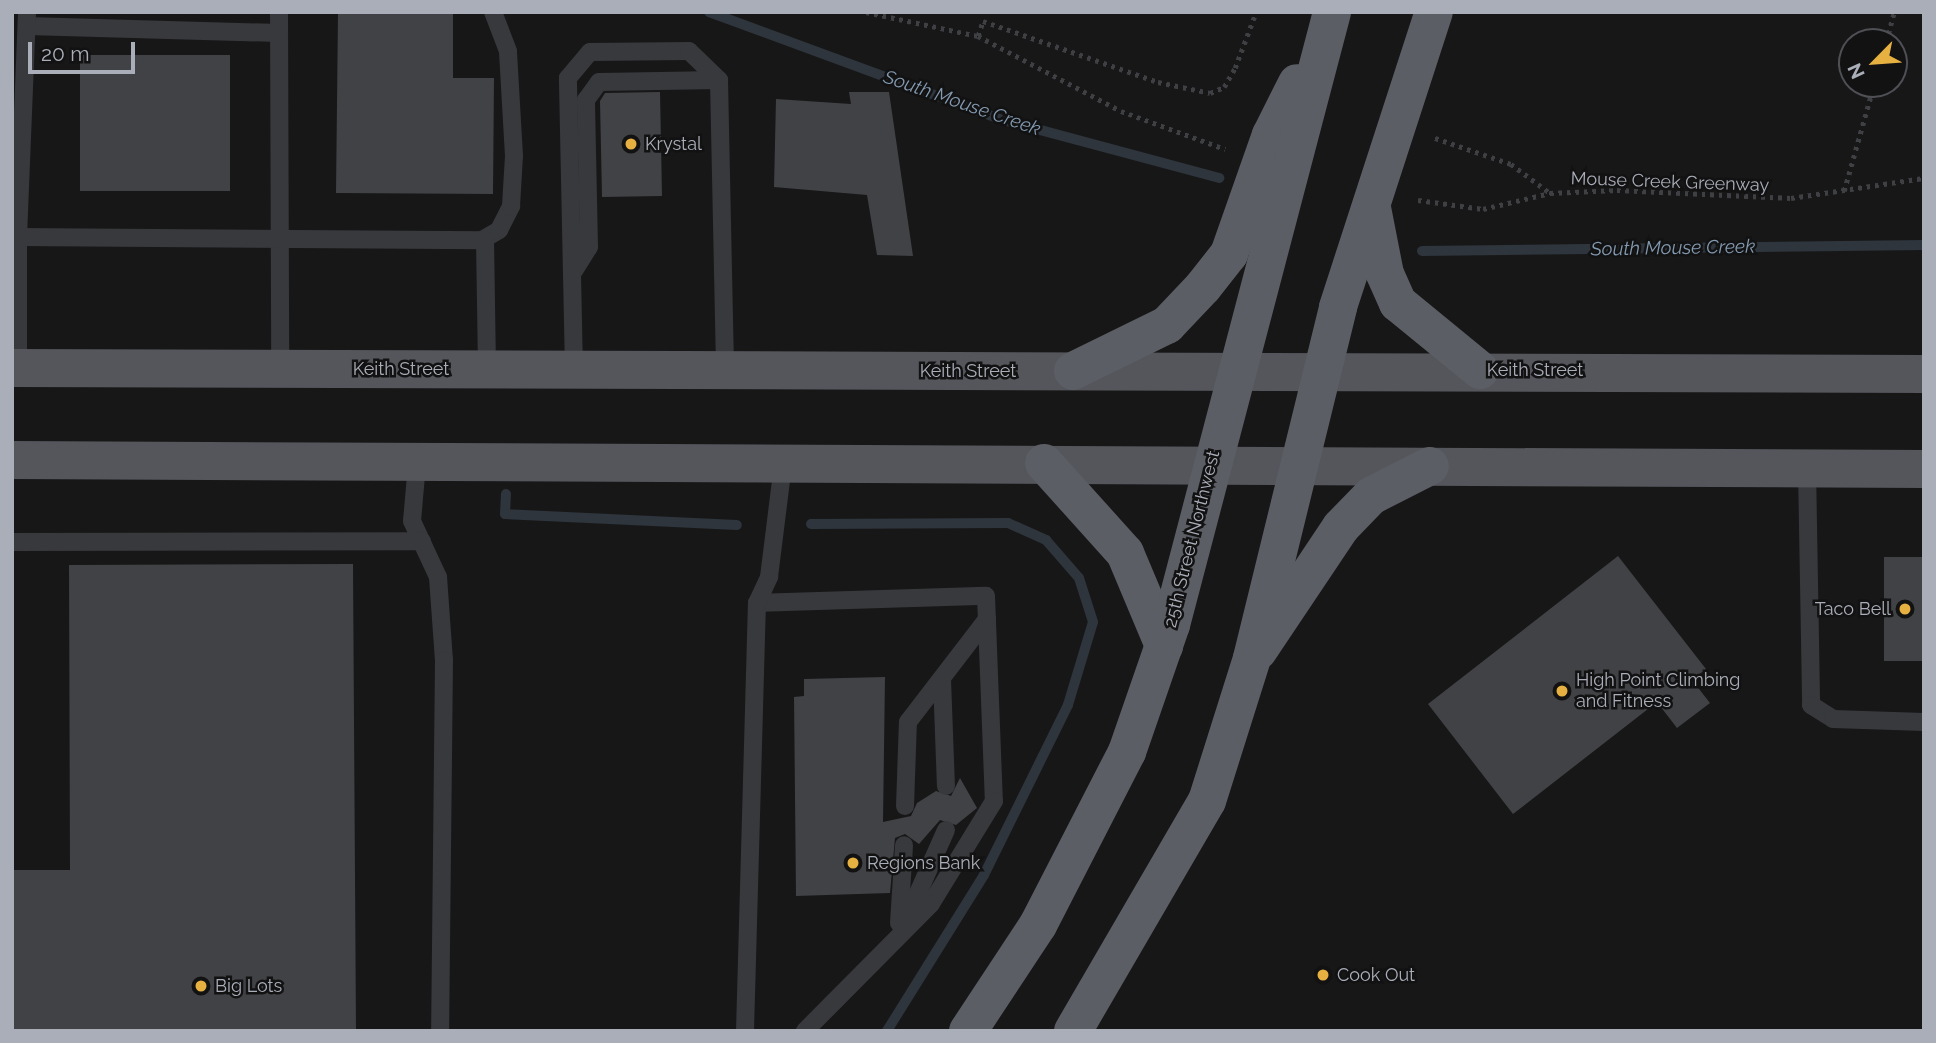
<!DOCTYPE html>
<html>
<head>
<meta charset="utf-8">
<style>
  body { margin:0 }
  #map { position:relative; width:1936px; height:1043px; overflow:hidden; background:#171718; font-family:Raleway,sans-serif }
  div>[style] { position:absolute }
  .stream>* { height:10px; margin:-5px; padding:0 5px; transform-origin:5px; border-radius:5px; background:#2e353c }
  .building>* { inset:0; background:#414245; transform-origin:0 0 }
  .path>* { height:4.5px; margin-top:-2.25px; transform-origin:0; background:repeating-linear-gradient(90deg,#3e4044 0 3.5px,transparent 0 8.5px) }
  .service>* { height:18px; margin:-9px; padding:0 9px; transform-origin:9px; border-radius:9px; background:#38393d }
  .primary>* { height:38px; margin:-19px; padding:0 19px; transform-origin:19px; border-radius:19px; background:#54565c }
  .trunk>* { height:38px; margin:-19px; padding:0 19px; transform-origin:19px; border-radius:19px; background:#5c5e65 }
  .dots>* { width:19px; height:19px; translate:-50% -50%; box-sizing:border-box; border:4px solid #121213; border-radius:50% }
  span { translate:-50% -50%; white-space:nowrap; text-align:center; line-height:1.15; -webkit-text-stroke:5px #121213; paint-order:stroke }
  .poi-label { font-size:18px; color:#aaaeb8 }
  .left { translate:0 -50%; text-align:left }
  .right { translate:-100% -50%; text-align:right }
  .street-label { font-size:18px; color:#aaaeb8 }
  .water-label { font-size:19px; color:#839ab0; font-style:italic }
  .frame { position:absolute; inset:0; border:14px solid #aaaeb8; pointer-events:none }
  .north { position:absolute; left:1838px; top:28px; width:70px; height:70px; box-sizing:border-box; background:#121213; border:2px solid #4f5055; border-radius:50%; rotate:245deg; font-size:19px; font-weight:700; line-height:28px; text-align:center; color:#aaaeb8 }
  .north::after { content:''; display:block; margin:auto; width:24px; height:32px; background:#e6b141; clip-path:polygon(50% 0,100% 100%,50% 72%,0 100%) }
  .scale { position:absolute; left:28px; top:42px; width:107px; height:32px; box-sizing:border-box; border:4px solid #aaaeb8; border-top:0; padding-left:9px; font-size:21px; line-height:24px; white-space:nowrap; color:#aaaeb8; -webkit-text-stroke:5px #121213; paint-order:stroke }
</style>
</head>
<body>
<div id="map">
  <div class="stream">
    <div style="left:709px;top:12px;width:313px;rotate:20.2deg"></div>
    <div style="left:1003px;top:120px;width:224px;rotate:15deg"></div>
    <div style="left:1422px;top:251px;width:502px;rotate:-0.68deg"></div>
    <div style="left:506px;top:494px;width:20px;rotate:93deg"></div>
    <div style="left:505px;top:514px;width:232px;rotate:2.7deg"></div>
    <div style="left:811px;top:524px;width:197px;rotate:-0.3deg"></div>
    <div style="left:1008px;top:523px;width:42px;rotate:24.1deg"></div>
    <div style="left:1046px;top:540px;width:50px;rotate:49deg"></div>
    <div style="left:1079px;top:578px;width:46px;rotate:72.3deg"></div>
    <div style="left:1093px;top:622px;width:87px;rotate:106.8deg"></div>
    <div style="left:1068px;top:705px;width:190px;rotate:116.3deg"></div>
    <div style="left:984px;top:875px;width:184px;rotate:121.9deg"></div>
  </div>
  <div class="building">
    <div style="clip-path:polygon(338px 12px,453px 12px,453px 78px,494px 78px,493px 194px,336px 193px)"></div>
    <div style="left:80px;top:55px;width:150px;height:136px"></div>
    <div style="clip-path:polygon(660px 92px,662px 196px,602px 197px,600px 101px,605px 93px)"></div>
    <div style="clip-path:polygon(849px 92px,889px 92px,913px 256px,877px 255px,867px 195px,774px 187px,776px 99px,851px 104px)"></div>
    <div style="clip-path:polygon(1618px 556px,1706px 669px,1692px 680px,1710px 703px,1677px 728px,1657px 702px,1513px 814px,1428px 704px)"></div>
    <div style="left:1924px;top:557px;width:104px;height:40px;rotate:90deg"></div>
    <div style="clip-path:polygon(353px 564px,356px 1031px,12px 1031px,12px 870px,70px 870px,69px 565px)"></div>
    <div style="clip-path:polygon(885px 677px,883px 822px,911px 816px,917px 803px,936px 791px,951px 796px,960px 778px,977px 808px,956px 825px,940px 820px,919px 844px,905px 834px,895px 838px,890px 893px,796px 896px,794px 697px,804px 696px,804px 679px)"></div>
  </div>
  <div class="path">
    <div style="left:866px;top:12px;width:115px;rotate:12.1deg"></div>
    <div style="left:978px;top:36px;width:161px;rotate:27.7deg"></div>
    <div style="left:1121px;top:111px;width:111px;rotate:20.1deg"></div>
    <div style="left:978px;top:36px;width:16px;rotate:-72deg"></div>
    <div style="left:983px;top:21px;width:185px;rotate:19.2deg"></div>
    <div style="left:1158px;top:82px;width:53px;rotate:11.9deg"></div>
    <div style="left:1210px;top:93px;width:15px;rotate:-23deg"></div>
    <div style="left:1224px;top:87px;width:22px;rotate:-60deg"></div>
    <div style="left:1235px;top:68px;width:60px;rotate:-69.4deg"></div>
    <div style="left:1886px;top:42px;width:31px;rotate:-75deg"></div>
    <div style="left:1435px;top:138px;width:80px;rotate:18.9deg"></div>
    <div style="left:1511px;top:164px;width:49px;rotate:36.6deg"></div>
    <div style="left:1844px;top:191px;width:111px;rotate:-74.3deg"></div>
    <div style="left:1418px;top:200px;width:66px;rotate:7.9deg"></div>
    <div style="left:1483px;top:209px;width:69px;rotate:-13.4deg"></div>
    <div style="left:1550px;top:193px;width:67px;rotate:-2.6deg"></div>
    <div style="left:1617px;top:190px;width:174px;rotate:2.6deg"></div>
    <div style="left:1791px;top:198px;width:134px;rotate:-8.6deg"></div>
  </div>
  <div class="service">
    <div style="left:279px;top:12px;width:356px;rotate:89.8deg"></div>
    <div style="left:27px;top:26px;width:252px;rotate:1.6deg"></div>
    <div style="left:12px;top:237px;width:6px"></div>
    <div style="left:18px;top:237px;width:225px;rotate:-87.7deg"></div>
    <div style="left:482px;top:240px;width:20px;rotate:-30deg"></div>
    <div style="left:499px;top:230px;width:27px;rotate:-63deg"></div>
    <div style="left:511px;top:206px;width:50px;rotate:-86.6deg"></div>
    <div style="left:514px;top:156px;width:105px;rotate:-93.3deg"></div>
    <div style="left:508px;top:51px;width:42px;rotate:-111deg"></div>
    <div style="left:572px;top:274px;width:32px;rotate:-58deg"></div>
    <div style="left:589px;top:247px;width:147px;rotate:-91.2deg"></div>
    <div style="left:586px;top:100px;width:22px;rotate:-54deg"></div>
    <div style="left:599px;top:82px;width:120px;rotate:-1deg"></div>
    <div style="left:18px;top:368px;width:131px;rotate:-90deg"></div>
    <div style="left:18px;top:237px;width:467px;rotate:0.4deg"></div>
    <div style="left:485px;top:240px;width:129px;rotate:89.1deg"></div>
    <div style="left:574px;top:370px;width:292px;rotate:-91.2deg"></div>
    <div style="left:568px;top:78px;width:34px;rotate:-50deg"></div>
    <div style="left:590px;top:52px;width:99px;rotate:-0.6deg"></div>
    <div style="left:689px;top:51px;width:42px;rotate:44deg"></div>
    <div style="left:719px;top:80px;width:290px;rotate:88.8deg"></div>
    <div style="left:417px;top:464px;width:57px;rotate:95deg"></div>
    <div style="left:412px;top:521px;width:62px;rotate:65.1deg"></div>
    <div style="left:438px;top:577px;width:83px;rotate:85.9deg"></div>
    <div style="left:444px;top:660px;width:371px;rotate:90.6deg"></div>
    <div style="left:1807px;top:468px;width:237px;rotate:89deg"></div>
    <div style="left:1811px;top:705px;width:26px;rotate:32deg"></div>
    <div style="left:1833px;top:719px;width:91px;rotate:1.9deg"></div>
    <div style="left:12px;top:542px;width:410px;rotate:-0.1deg"></div>
    <div style="left:757px;top:603px;width:229px;rotate:-1.8deg"></div>
    <div style="left:986px;top:596px;width:205px;rotate:87.8deg"></div>
    <div style="left:994px;top:801px;width:121px;rotate:121.5deg"></div>
    <div style="left:931px;top:904px;width:179px;rotate:134.8deg"></div>
    <div style="left:942px;top:679px;width:107px;rotate:87.9deg"></div>
    <div style="left:905px;top:806px;width:84px;rotate:-88deg"></div>
    <div style="left:908px;top:722px;width:130px;rotate:-52.5deg"></div>
    <div style="left:899px;top:923px;width:78px;rotate:-86.3deg"></div>
    <div style="left:903px;top:927px;width:106px;rotate:-66.1deg"></div>
    <div style="left:745px;top:1031px;width:428px;rotate:-88.4deg"></div>
    <div style="left:757px;top:603px;width:29px;rotate:-65deg"></div>
    <div style="left:769px;top:577px;width:113px;rotate:-82.9deg"></div>
  </div>
  <div class="primary">
    <div style="left:12px;top:368px;width:1912px;rotate:0.18deg"></div>
    <div style="left:12px;top:460px;width:1912px;rotate:0.27deg"></div>
  </div>
  <div class="trunk">
    <div style="left:1372px;top:208px;width:67px;rotate:78.9deg"></div>
    <div style="left:1385px;top:274px;width:32px;rotate:66deg"></div>
    <div style="left:1398px;top:303px;width:106px;rotate:39.3deg"></div>
    <div style="left:1073px;top:371px;width:105px;rotate:-26.1deg"></div>
    <div style="left:1167px;top:325px;width:52px;rotate:-46.5deg"></div>
    <div style="left:1203px;top:287px;width:42px;rotate:-51.8deg"></div>
    <div style="left:1229px;top:254px;width:126px;rotate:-70.6deg"></div>
    <div style="left:1271px;top:135px;width:58px;rotate:-63.4deg"></div>
    <div style="left:1044px;top:463px;width:121px;rotate:48deg"></div>
    <div style="left:1125px;top:553px;width:101px;rotate:67.2deg"></div>
    <div style="left:1258px;top:651px;width:149px;rotate:-56.2deg"></div>
    <div style="left:1341px;top:527px;width:43px;rotate:-45.9deg"></div>
    <div style="left:1371px;top:496px;width:66px;rotate:-27deg"></div>
    <div style="left:968px;top:1031px;width:127px;rotate:-56.6deg"></div>
    <div style="left:1038px;top:925px;width:195px;rotate:-62.8deg"></div>
    <div style="left:1127px;top:752px;width:134px;rotate:-70.9deg"></div>
    <div style="left:1171px;top:625px;width:634px;rotate:-75.28deg"></div>
    <div style="left:1073px;top:1031px;width:266px;rotate:-59.8deg"></div>
    <div style="left:1207px;top:801px;width:150px;rotate:-72.5deg"></div>
    <div style="left:1252px;top:658px;width:361px;rotate:-76.2deg"></div>
    <div style="left:1338px;top:307px;width:310px;rotate:-72deg"></div>
  </div>
  <div class="dots">
    <div style="left:631px;top:144px;background:#e6b141"></div>
    <div style="left:1905px;top:609px;background:#e6b141"></div>
    <div style="left:1562px;top:691px;background:#e6b141"></div>
    <div style="left:853px;top:863px;background:#e6b141"></div>
    <div style="left:1323px;top:975px;background:#e6b141"></div>
    <div style="left:201px;top:986px;background:#e6b141"></div>
  </div>
  <div class="poi-label">
    <span class="left" style="left:645px;top:144px">Krystal</span>
    <span class="right" style="left:1891px;top:609px">Taco Bell</span>
    <span class="left" style="left:1576px;top:691px">High Point Climbing<br>and Fitness</span>
    <span class="left" style="left:867px;top:863px">Regions Bank</span>
    <span class="left" style="left:1337px;top:975px">Cook Out</span>
    <span class="left" style="left:215px;top:986px">Big Lots</span>
  </div>
  <div class="street-label">
    <span style="left:1670px;top:182px;rotate:2deg">Mouse Creek Greenway</span>
    <span style="left:401px;top:369px">Keith Street</span>
    <span style="left:1535px;top:370px">Keith Street</span>
    <span style="left:968px;top:371px">Keith Street</span>
    <span style="left:1192px;top:539px;rotate:-76deg">25th Street Northwest</span>
  </div>
  <div class="water-label">
    <span style="left:962px;top:103px;rotate:19deg">South Mouse Creek</span>
    <span style="left:1673px;top:248px;rotate:-1deg">South Mouse Creek</span>
  </div>
  <div class="frame"></div>
  <div class="north">N</div>
  <div class="scale">20 m</div>
</div>
</body>
</html>
